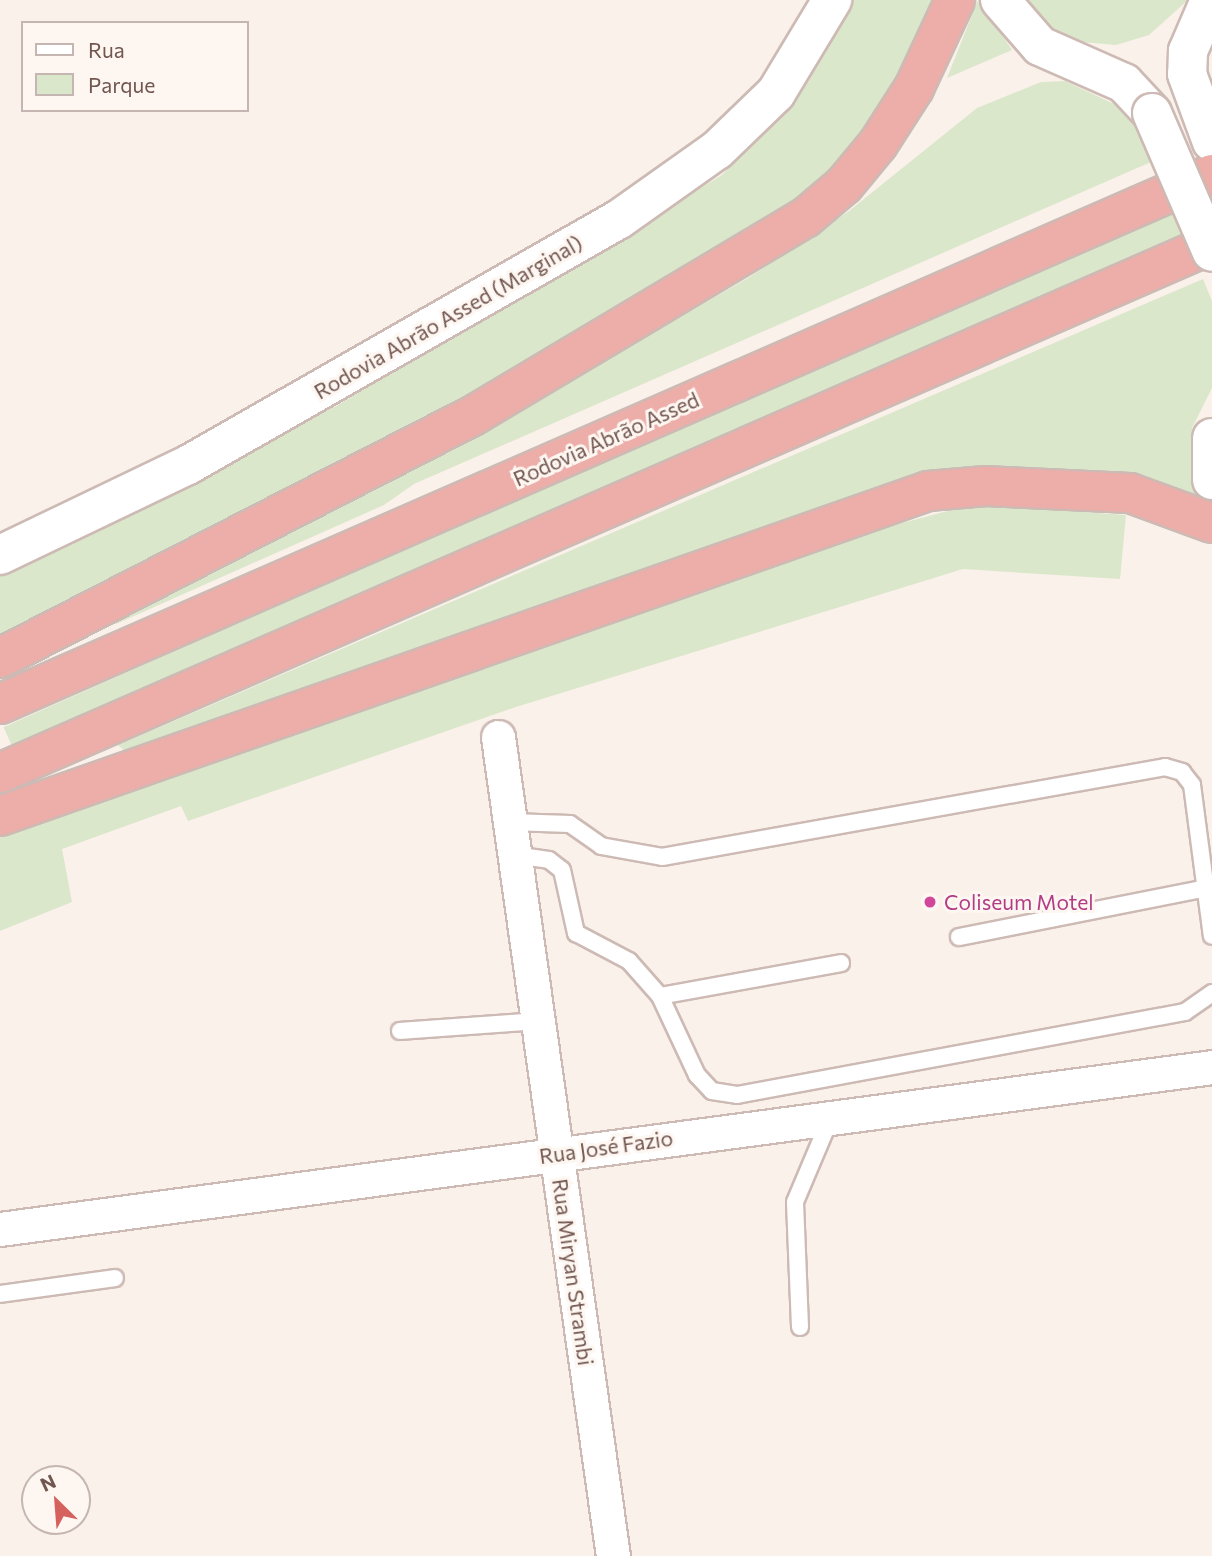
<!DOCTYPE html>
<html>
<head>
<meta charset="utf-8">
<style>
  body { margin:0 }
  #map { position:relative; width:1212px; height:1556px; overflow:hidden; background:#faf1eb; font-family:Commissioner,sans-serif }
  div>[style] { position:absolute }
  .green>* { inset:0; background:#dbe7ca; transform-origin:0 0 }
  .roads { filter:drop-shadow(2px 0 #cdbab4) drop-shadow(-2px 0 #cdbab4) drop-shadow(0 2px #cdbab4) drop-shadow(0 -2px #cdbab4) }
  .service>* { height:16px; margin:-8px; padding:0 8px; transform-origin:8px; border-radius:8px; background:#fff }
  .minor>* { height:33px; margin:-16.5px; padding:0 16.5px; transform-origin:16.5px; border-radius:16.5px; background:#fff }
  .tertiary>* { height:38px; margin:-19px; padding:0 19px; transform-origin:19px; border-radius:19px; background:#fff }
  .motorway>* { height:38px; margin:-19px; padding:0 19px; transform-origin:19px; border-radius:19px; background:#edada9 }
  .bridges { filter:drop-shadow(2px 0 #cdbab4) drop-shadow(-2px 0 #cdbab4) drop-shadow(0 2px #cdbab4) drop-shadow(0 -2px #cdbab4) }
  .tertiary-bridge>* { height:38px; margin:-19px; padding:0 19px; transform-origin:19px; border-radius:19px; background:#fff }
  .dots>* { width:19px; height:19px; translate:-50% -50%; box-sizing:border-box; border:4px solid #fdf6f1; border-radius:50% }
  span { translate:-50% -50%; white-space:nowrap; text-align:center; line-height:1.15; -webkit-text-stroke:6px #fdf6f1; paint-order:stroke }
  .street-label { font-size:21px; color:#725650 }
  .hotel-label { font-size:21px; color:#b23c85 }
  .left { translate:0 -50%; text-align:left }
  .legend { position:absolute; left:21px; top:21px; width:228px; height:91px; box-sizing:border-box; background:#fdf6f1; border:2px solid #c5b6b1; margin:0; padding:9px 12px; list-style:none; font-size:21px; color:#725650 }
  .legend li { display:flex; align-items:center; gap:14px; height:35px }
  .legend b { width:35px; border:2px solid #c5b6b1 }
  .north { position:absolute; left:21px; top:1465px; width:70px; height:70px; box-sizing:border-box; background:#fdf6f1; border:2px solid #c5b6b1; border-radius:50%; rotate:335deg; font-size:19px; font-weight:700; line-height:28px; text-align:center; color:#725650 }
  .north::after { content:''; display:block; margin:auto; width:24px; height:32px; background:#d5625f; clip-path:polygon(50% 0,100% 100%,50% 72%,0 100%) }
</style>
</head>
<body>
<div id="map">
  <div class="green">
    <div style="clip-path:polygon(852px 0,939px 0,911px 64px,825px 189px,556px 352px,0 643px,0 576px,338px 405px,722px 175px,808px 82px)"></div>
    <div style="clip-path:polygon(979px 0,1012px 50px,947px 78px,978px 0)"></div>
    <div style="clip-path:polygon(1024px 0,1188px 0,1149px 35px,1116px 45px,1081px 42px,1050px 28px)"></div>
    <div style="clip-path:polygon(1065px 81px,1127px 110px,1151px 162px,414px 484px,384px 505px,116px 624px,111px 620px,546px 394px,748px 278px,849px 211px,977px 108px,1041px 82px)"></div>
    <div style="left:1172px;top:207px;width:32px;height:1279px;rotate:66deg"></div>
    <div style="clip-path:polygon(1203px 279px,1212px 301px,1212px 388px,1192px 428px,1196px 497px,993px 471px,129px 755px,118px 745px)"></div>
    <div style="clip-path:polygon(1003px 506px,1126px 515px,1120px 579px,963px 569px,516px 707px,188px 821px,181px 806px,62px 849px,72px 902px,0 931px,0 835px,838px 540px,959px 508px)"></div>
  </div>
  <div class="roads">
    <div class="service">
      <div style="left:510px;top:822px;width:60px;rotate:1.9deg"></div>
      <div style="left:570px;top:824px;width:38px;rotate:35deg"></div>
      <div style="left:601px;top:846px;width:62px;rotate:10.2deg"></div>
      <div style="left:662px;top:857px;width:511px;rotate:-10.14deg"></div>
      <div style="left:1165px;top:767px;width:18px;rotate:16deg"></div>
      <div style="left:1182px;top:772px;width:16px;rotate:52deg"></div>
      <div style="left:1192px;top:785px;width:152px;rotate:82.5deg"></div>
      <div style="left:514px;top:855px;width:35px;rotate:8deg"></div>
      <div style="left:549px;top:860px;width:16px;rotate:38deg"></div>
      <div style="left:562px;top:870px;width:65px;rotate:77.5deg"></div>
      <div style="left:576px;top:933px;width:60px;rotate:27.8deg"></div>
      <div style="left:629px;top:961px;width:47px;rotate:48.5deg"></div>
      <div style="left:660px;top:996px;width:87px;rotate:64.9deg"></div>
      <div style="left:697px;top:1075px;width:22px;rotate:47deg"></div>
      <div style="left:712px;top:1091px;width:25px;rotate:9deg"></div>
      <div style="left:737px;top:1095px;width:456px;rotate:-10.5deg"></div>
      <div style="left:1185px;top:1012px;width:33px;rotate:-35deg"></div>
      <div style="left:959px;top:937px;width:252px;rotate:-11.2deg"></div>
      <div style="left:660px;top:996px;width:184px;rotate:-10.3deg"></div>
      <div style="left:400px;top:1031px;width:138px;rotate:-4.1deg"></div>
      <div style="left:0;top:1294px;width:116px;rotate:-7.9deg"></div>
      <div style="left:800px;top:1327px;width:125px;rotate:-92.3deg"></div>
      <div style="left:795px;top:1202px;width:90px;rotate:-67.1deg"></div>
    </div>
    <div class="minor">
      <div style="left:498px;top:737px;width:827px;rotate:82.01deg"></div>
      <div style="left:0;top:1229px;width:1223px;rotate:-7.61deg"></div>
    </div>
    <div class="tertiary">
      <div style="left:1000px;top:0;width:61px;rotate:49deg"></div>
      <div style="left:1040px;top:46px;width:92px;rotate:23.8deg"></div>
      <div style="left:1124px;top:83px;width:41px;rotate:47deg"></div>
      <div style="left:1210px;top:0;width:56px;rotate:113.3deg"></div>
      <div style="left:1188px;top:51px;width:23px;rotate:92deg"></div>
      <div style="left:1187px;top:74px;width:72px;rotate:69.8deg"></div>
      <div style="left:1212px;top:438px;width:42px;rotate:90deg"></div>
      <div style="left:0;top:555px;width:208px;rotate:-25.6deg"></div>
      <div style="left:188px;top:465px;width:495px;rotate:-29.7deg"></div>
      <div style="left:618px;top:220px;width:121px;rotate:-35.3deg"></div>
      <div style="left:717px;top:150px;width:82px;rotate:-44deg"></div>
      <div style="left:776px;top:93px;width:109px;rotate:-58.9deg"></div>
    </div>
    <div class="motorway">
      <div style="left:0;top:658px;width:533px;rotate:-27.14deg"></div>
      <div style="left:474px;top:415px;width:385px;rotate:-30.8deg"></div>
      <div style="left:805px;top:218px;width:51px;rotate:-40.2deg"></div>
      <div style="left:844px;top:185px;width:53px;rotate:-50.3deg"></div>
      <div style="left:878px;top:144px;width:67px;rotate:-57.3deg"></div>
      <div style="left:914px;top:88px;width:97px;rotate:-65deg"></div>
      <div style="left:0;top:704px;width:1323px;rotate:-23.62deg"></div>
      <div style="left:0;top:773px;width:1322px;rotate:-23.58deg"></div>
      <div style="left:0;top:816px;width:983px;rotate:-19.3deg"></div>
      <div style="left:928px;top:491px;width:58px;rotate:-4.9deg"></div>
      <div style="left:986px;top:486px;width:144px;rotate:2.8deg"></div>
      <div style="left:1130px;top:493px;width:87px;rotate:20.1deg"></div>
    </div>
  </div>
  <div class="bridges">
    <div class="tertiary-bridge">
      <div style="left:1152px;top:113px;width:151px;rotate:66.7deg"></div>
    </div>
  </div>
  <div class="dots">
    <div style="left:930px;top:902px;background:#d1479c"></div>
  </div>
  <div class="street-label">
    <span style="left:448px;top:317px;rotate:-30deg">Rodovia Abrão Assed (Marginal)</span>
    <span style="left:606px;top:439px;rotate:-24deg">Rodovia Abrão Assed</span>
    <span style="left:606px;top:1147px;rotate:-8deg">Rua José Fazio</span>
    <span style="left:573px;top:1272px;rotate:82deg">Rua Miryan Strambi</span>
  </div>
  <div class="hotel-label">
    <span class="left" style="left:944px;top:902px">Coliseum Motel</span>
  </div>
  <ul class="legend">
  <li><b style="height:9px;background:#fff"></b>Rua</li>
  <li><b style="height:19px;background:#dbe7ca"></b>Parque</li>
  </ul>
  <div class="north">N</div>
</div>
</body>
</html>
